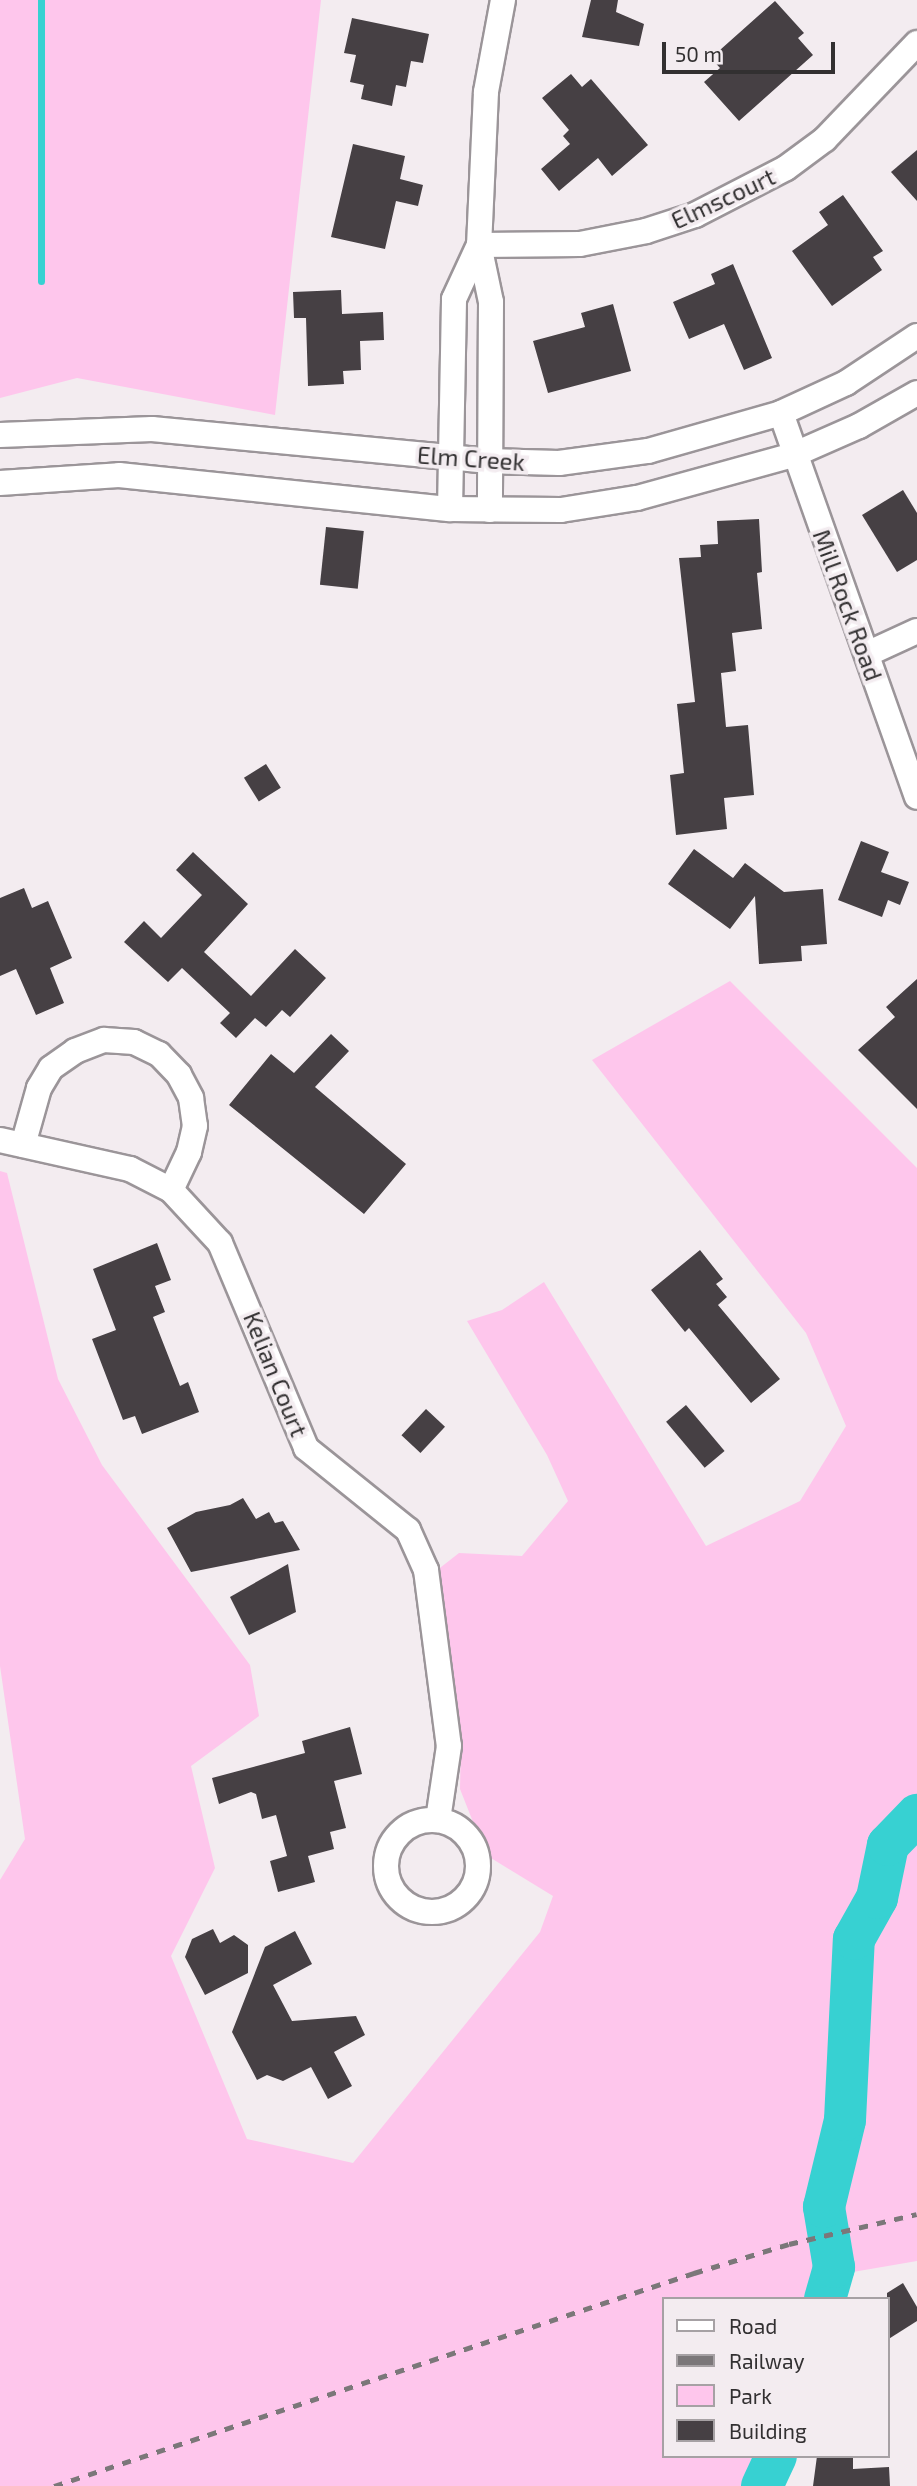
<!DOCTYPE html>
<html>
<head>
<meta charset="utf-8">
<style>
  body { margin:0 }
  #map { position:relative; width:917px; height:2486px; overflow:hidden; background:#f3ecf0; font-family:"Exo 2",sans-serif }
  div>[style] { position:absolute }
  .green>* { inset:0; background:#fec6ec }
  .stream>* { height:7px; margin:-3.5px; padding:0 3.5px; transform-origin:3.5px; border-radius:3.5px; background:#37d1d2 }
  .river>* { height:42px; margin:-21px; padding:0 21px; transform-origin:21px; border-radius:21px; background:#37d1d2 }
  .building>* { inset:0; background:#464044; transform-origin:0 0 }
  .roads { filter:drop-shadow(2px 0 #9b9599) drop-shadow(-2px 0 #9b9599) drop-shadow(0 2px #9b9599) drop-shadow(0 -2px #9b9599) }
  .minor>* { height:24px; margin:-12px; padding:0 12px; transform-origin:12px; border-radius:12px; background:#fff }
  .minor>.ring { margin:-12px; padding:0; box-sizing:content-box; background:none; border:24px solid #fff; border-radius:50% }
  .rail>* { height:5px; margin-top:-2.5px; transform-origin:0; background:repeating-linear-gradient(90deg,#7b7779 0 9px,transparent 0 18px) }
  span { translate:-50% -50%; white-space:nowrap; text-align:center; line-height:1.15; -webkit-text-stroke:7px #f3ecf0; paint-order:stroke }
  .street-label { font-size:24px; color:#323031 }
  .legend { position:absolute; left:662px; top:2297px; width:228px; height:161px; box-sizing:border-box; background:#f3ecf0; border:2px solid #a6a1a4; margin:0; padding:9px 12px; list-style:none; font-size:21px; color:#323031 }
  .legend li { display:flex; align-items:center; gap:14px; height:35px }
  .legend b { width:35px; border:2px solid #a6a1a4 }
  .scale { position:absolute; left:662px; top:42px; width:173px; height:32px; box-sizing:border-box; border:4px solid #323031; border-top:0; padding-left:9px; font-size:21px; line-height:24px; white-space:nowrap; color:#323031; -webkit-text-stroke:5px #f3ecf0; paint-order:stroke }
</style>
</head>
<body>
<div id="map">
  <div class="green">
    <div style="clip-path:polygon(0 0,321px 0,275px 415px,77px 378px,0 398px)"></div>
    <div style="clip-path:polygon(730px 981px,917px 1168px,917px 2261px,847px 2273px,836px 2299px,663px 2299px,663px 2456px,789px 2456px,776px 2486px,0 2486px,0 1880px,25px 1839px,0 1666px,0 1171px,7px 1173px,58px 1379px,102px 1465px,250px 1665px,259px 1716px,191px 1766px,215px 1868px,171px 1956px,247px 2139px,353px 2163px,540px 1932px,553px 1896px,486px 1855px,460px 1789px,461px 1735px,436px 1571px,459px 1553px,522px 1556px,568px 1501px,547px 1455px,467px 1321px,502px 1310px,544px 1282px,706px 1546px,800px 1501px,846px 1426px,806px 1333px,592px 1060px)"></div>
  </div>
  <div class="stream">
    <div style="left:41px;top:281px;width:281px;rotate:-90deg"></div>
  </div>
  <div class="river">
    <div style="left:825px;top:2299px;width:33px;rotate:-74deg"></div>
    <div style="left:834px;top:2267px;width:61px;rotate:-99.5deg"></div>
    <div style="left:824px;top:2207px;width:89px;rotate:-76.4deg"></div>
    <div style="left:845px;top:2120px;width:181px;rotate:-87.2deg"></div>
    <div style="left:854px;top:1939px;width:47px;rotate:-60.7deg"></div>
    <div style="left:877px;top:1898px;width:54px;rotate:-78.3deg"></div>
    <div style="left:888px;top:1845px;width:42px;rotate:-46deg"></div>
    <div style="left:762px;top:2486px;width:33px;rotate:-65deg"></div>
  </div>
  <div class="building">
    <div style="clip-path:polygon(591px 0,618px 0,616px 12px,644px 24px,639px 46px,582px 37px)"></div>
    <div style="clip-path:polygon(775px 1px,804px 33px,798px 38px,813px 55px,739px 121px,704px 82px,720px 68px,711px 58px)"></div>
    <div style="clip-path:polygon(352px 18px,429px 34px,423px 63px,411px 61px,406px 87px,396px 85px,392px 106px,361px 99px,364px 85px,350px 82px,356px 55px,344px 53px)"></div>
    <div style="clip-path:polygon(571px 74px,582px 87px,591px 79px,648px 145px,612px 176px,598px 158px,559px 191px,541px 169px,570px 144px,563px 136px,569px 130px,542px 98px)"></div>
    <div style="clip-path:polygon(353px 144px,405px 156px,400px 179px,423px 185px,418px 206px,396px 201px,385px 249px,331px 237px)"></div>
    <div style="clip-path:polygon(917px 150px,917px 201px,891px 172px)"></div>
    <div style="clip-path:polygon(843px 195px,883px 251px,873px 257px,882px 270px,832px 306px,792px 251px,828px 225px,819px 212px)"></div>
    <div style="clip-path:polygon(733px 264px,772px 358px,744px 370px,724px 324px,689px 339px,673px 302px,715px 284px,711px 274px)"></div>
    <div style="clip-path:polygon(341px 290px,342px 314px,383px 312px,384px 340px,360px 341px,361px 370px,343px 371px,344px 384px,308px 386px,306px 318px,294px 318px,293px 292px)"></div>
    <div style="clip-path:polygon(613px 304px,631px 371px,548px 393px,533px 341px,585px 327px,581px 313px)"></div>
    <div style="clip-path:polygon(903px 490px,917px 513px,917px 560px,897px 572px,862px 515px)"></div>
    <div style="clip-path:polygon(759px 519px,762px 572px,757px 573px,762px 629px,732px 633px,736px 671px,721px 673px,726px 727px,748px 725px,754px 795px,724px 798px,727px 829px,676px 835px,670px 775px,684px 773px,677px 704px,695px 702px,679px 558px,701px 557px,700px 545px,718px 544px,717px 521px)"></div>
    <div style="left:326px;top:527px;width:38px;height:58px;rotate:6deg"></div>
    <div style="left:266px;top:764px;width:28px;height:26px;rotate:58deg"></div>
    <div style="clip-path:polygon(861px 841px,889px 852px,881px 872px,909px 882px,900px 905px,888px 900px,882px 917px,838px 900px)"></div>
    <div style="clip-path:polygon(694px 849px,733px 878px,745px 863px,784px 892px,823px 889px,827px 944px,801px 946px,802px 961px,759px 964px,755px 896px,730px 929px,668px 884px)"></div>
    <div style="clip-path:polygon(193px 852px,248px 904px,204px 952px,251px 996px,295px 949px,326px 978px,290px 1017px,282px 1010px,266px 1027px,255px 1018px,236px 1038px,220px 1023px,230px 1013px,182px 968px,168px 982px,124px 942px,144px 921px,161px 938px,202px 895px,176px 870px)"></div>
    <div style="clip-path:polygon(24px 888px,32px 908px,48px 901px,72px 958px,50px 968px,64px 1003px,36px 1015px,16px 969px,0 976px,0 898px)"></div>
    <div style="clip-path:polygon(917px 979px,917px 1109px,858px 1050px,895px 1017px,886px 1007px)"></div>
    <div style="clip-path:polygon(331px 1034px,349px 1051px,315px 1087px,406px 1164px,364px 1214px,229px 1105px,271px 1054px,294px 1073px)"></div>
    <div style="clip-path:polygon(157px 1243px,171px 1280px,155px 1286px,165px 1312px,153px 1317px,180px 1386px,188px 1382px,199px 1412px,142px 1434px,135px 1416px,123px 1420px,92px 1339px,116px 1330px,93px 1269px)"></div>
    <div style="clip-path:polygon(700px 1250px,723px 1279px,716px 1284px,727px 1297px,718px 1305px,780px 1379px,751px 1403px,689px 1328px,685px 1332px,651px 1290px)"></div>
    <div style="left:686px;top:1405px;width:60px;height:26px;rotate:50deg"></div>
    <div style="left:426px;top:1409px;width:26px;height:36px;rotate:43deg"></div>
    <div style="clip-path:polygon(243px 1498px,256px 1519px,269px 1512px,275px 1523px,283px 1521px,300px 1550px,191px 1572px,167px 1528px,196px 1512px,230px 1505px)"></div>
    <div style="clip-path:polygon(288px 1564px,296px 1612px,249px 1635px,230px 1597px)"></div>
    <div style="clip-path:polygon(350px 1727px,362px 1774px,334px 1781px,346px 1828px,330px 1832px,334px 1849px,308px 1856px,315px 1882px,278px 1892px,270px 1861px,287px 1856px,276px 1815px,262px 1819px,256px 1794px,251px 1792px,219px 1804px,212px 1778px,305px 1753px,302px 1741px)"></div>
    <div style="clip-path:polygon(213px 1929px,220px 1943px,234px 1935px,248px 1945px,248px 1973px,205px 1995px,185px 1957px,192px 1939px)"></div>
    <div style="clip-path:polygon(295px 1931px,312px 1964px,273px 1985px,292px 2021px,356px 2016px,365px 2035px,334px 2052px,352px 2086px,328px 2099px,311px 2067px,283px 2081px,267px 2075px,257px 2080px,232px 2032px,265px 1947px)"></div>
    <div style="clip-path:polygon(903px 2283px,917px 2307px,917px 2321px,887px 2340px,887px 2293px)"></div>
    <div style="clip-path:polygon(817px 2456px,853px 2456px,853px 2469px,889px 2467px,890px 2486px,813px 2486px)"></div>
  </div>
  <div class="roads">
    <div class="minor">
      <div style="left:503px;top:0;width:94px;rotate:100.5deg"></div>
      <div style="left:486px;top:92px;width:153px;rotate:92.6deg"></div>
      <div style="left:479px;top:245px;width:101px;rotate:-0.6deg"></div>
      <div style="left:580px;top:244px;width:67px;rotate:-11.1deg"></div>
      <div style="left:646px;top:231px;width:52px;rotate:-18.1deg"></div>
      <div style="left:695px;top:215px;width:102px;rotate:-27.3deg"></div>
      <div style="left:786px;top:168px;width:49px;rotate:-36.6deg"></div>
      <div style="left:825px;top:139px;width:133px;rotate:-46.2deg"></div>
      <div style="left:479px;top:245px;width:58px;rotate:78.1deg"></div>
      <div style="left:491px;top:302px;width:208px;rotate:90.3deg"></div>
      <div style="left:781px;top:413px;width:407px;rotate:70.5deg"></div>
      <div style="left:0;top:435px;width:152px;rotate:-2.3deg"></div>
      <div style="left:152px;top:429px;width:342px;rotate:5.4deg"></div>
      <div style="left:492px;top:461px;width:67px;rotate:1.7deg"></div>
      <div style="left:559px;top:463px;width:90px;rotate:-7.7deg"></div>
      <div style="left:648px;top:451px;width:138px;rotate:-15.9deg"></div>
      <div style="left:781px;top:413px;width:72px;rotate:-24.8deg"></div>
      <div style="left:846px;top:383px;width:85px;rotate:-33.5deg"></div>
      <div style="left:0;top:483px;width:119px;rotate:-3.8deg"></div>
      <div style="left:119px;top:475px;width:333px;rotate:5.9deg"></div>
      <div style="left:450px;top:509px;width:111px;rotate:0.5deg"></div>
      <div style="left:561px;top:510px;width:77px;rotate:-9deg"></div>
      <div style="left:637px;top:498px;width:162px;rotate:-15.4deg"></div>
      <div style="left:793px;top:455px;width:72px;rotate:-23.7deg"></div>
      <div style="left:859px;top:426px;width:67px;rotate:-29.6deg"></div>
      <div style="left:450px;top:509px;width:210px;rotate:-88.9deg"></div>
      <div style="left:454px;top:299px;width:60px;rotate:-65.2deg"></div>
      <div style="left:867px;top:654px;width:55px;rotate:-24.7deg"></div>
      <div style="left:0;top:1140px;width:133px;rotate:12.6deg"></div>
      <div style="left:130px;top:1169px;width:46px;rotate:27.1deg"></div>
      <div style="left:171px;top:1190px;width:72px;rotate:47.2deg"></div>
      <div style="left:220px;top:1243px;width:222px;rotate:67.2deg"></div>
      <div style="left:306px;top:1448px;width:131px;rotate:38.8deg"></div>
      <div style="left:408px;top:1530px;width:44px;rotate:65.8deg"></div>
      <div style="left:426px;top:1570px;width:177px;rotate:82.6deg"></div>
      <div style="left:449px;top:1746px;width:75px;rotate:98.5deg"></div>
      <div style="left:23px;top:1145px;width:59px;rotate:-74.3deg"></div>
      <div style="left:39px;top:1088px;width:23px;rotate:-59deg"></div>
      <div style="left:51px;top:1068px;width:29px;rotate:-35deg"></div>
      <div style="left:75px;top:1051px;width:31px;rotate:-21deg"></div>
      <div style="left:104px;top:1040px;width:30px;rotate:4deg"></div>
      <div style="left:134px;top:1042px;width:28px;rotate:26deg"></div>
      <div style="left:159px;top:1054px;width:29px;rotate:46deg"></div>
      <div style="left:179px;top:1075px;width:26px;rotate:62deg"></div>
      <div style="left:191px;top:1098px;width:28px;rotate:82deg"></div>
      <div style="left:195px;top:1126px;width:27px;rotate:103deg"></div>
      <div style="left:189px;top:1152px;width:42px;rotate:115.3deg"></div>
      <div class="ring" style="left:386px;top:1820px;width:68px;height:68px"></div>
    </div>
  </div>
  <div class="rail">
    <div style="left:54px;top:2486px;width:675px;rotate:-18.41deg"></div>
    <div style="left:694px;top:2273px;width:99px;rotate:-17deg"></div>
    <div style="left:789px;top:2244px;width:131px;rotate:-13.2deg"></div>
  </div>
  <div class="street-label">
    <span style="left:723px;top:198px;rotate:-25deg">Elmscourt</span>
    <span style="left:471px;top:458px;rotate:4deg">Elm Creek</span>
    <span style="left:848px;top:605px;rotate:70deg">Mill Rock Road</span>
    <span style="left:276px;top:1374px;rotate:68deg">Kelian Court</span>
  </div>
  <ul class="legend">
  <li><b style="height:9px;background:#fff"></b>Road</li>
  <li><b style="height:9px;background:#7b7779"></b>Railway</li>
  <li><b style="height:19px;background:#fec6ec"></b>Park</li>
  <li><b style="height:19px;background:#464044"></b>Building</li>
  </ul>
  <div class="scale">50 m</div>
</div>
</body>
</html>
